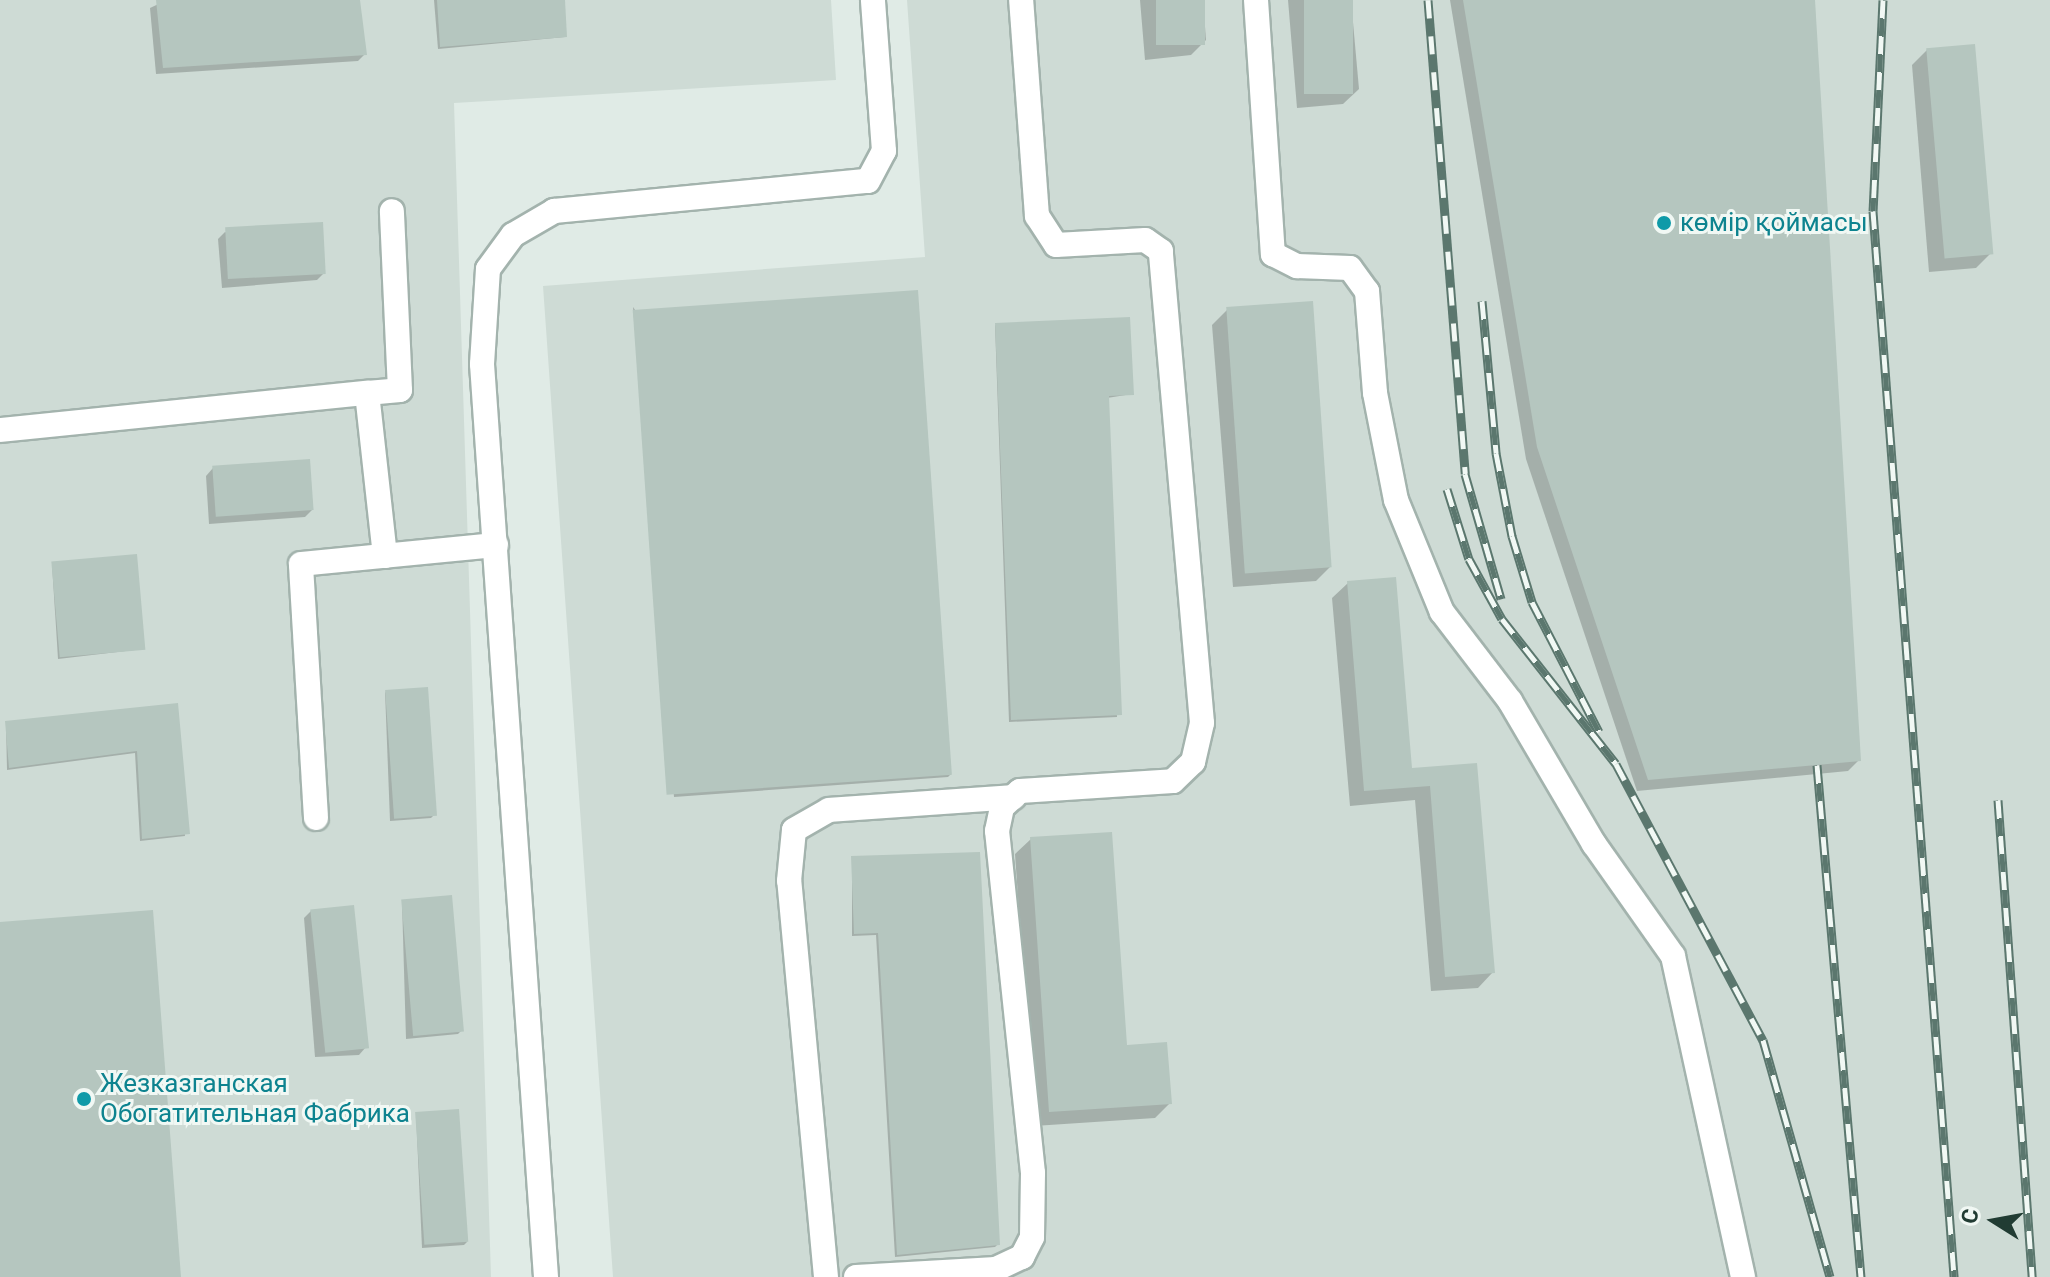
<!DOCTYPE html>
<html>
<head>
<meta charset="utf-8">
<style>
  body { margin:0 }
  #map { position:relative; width:2050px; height:1277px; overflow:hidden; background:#e0ebe6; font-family:Roboto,sans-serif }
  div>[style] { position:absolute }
  .built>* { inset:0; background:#cedbd5 }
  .shadow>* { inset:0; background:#0003 }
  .building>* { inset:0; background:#b5c6bf; transform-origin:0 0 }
  .roads { filter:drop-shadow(2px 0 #a3b3ad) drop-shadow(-2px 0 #a3b3ad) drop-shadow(0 2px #a3b3ad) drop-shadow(0 -2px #a3b3ad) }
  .minor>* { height:24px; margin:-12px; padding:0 12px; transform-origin:12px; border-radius:12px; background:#fff }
  .rail>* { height:9px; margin-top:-4.5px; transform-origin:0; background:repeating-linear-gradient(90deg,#f1f8f4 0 18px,#5b776e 0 36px); box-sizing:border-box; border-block:2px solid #5b776e }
  .dots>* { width:22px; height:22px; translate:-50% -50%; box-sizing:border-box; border:4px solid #f1f8f4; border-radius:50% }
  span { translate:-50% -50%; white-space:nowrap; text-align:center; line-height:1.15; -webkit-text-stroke:6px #f1f8f4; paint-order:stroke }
  .culture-label { font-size:26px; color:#0d838f }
  .left { translate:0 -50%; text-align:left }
  .north { position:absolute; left:1954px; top:1181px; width:80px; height:80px; -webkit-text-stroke:6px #f1f8f4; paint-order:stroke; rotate:281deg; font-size:22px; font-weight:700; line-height:32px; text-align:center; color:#213c33 }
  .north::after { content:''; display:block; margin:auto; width:28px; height:36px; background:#213c33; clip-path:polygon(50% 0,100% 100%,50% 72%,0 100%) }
</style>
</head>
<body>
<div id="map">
  <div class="built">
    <div style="clip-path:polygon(0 0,831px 0,836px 80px,454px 103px,491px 1277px,0 1277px)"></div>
    <div style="clip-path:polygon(907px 0,2050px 0,2050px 1277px,613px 1277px,543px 286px,925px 257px)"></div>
  </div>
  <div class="shadow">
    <div style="clip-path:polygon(167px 0,358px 0,365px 54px,358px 61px,156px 74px,150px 8px)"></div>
    <div style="clip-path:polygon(434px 0,563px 0,565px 37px,438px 49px)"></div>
    <div style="clip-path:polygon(1140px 0,1203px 0,1206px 40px,1191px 55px,1145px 60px)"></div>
    <div style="clip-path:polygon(1288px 0,1351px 0,1359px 89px,1343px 104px,1297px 108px)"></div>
    <div style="clip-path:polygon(1450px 0,1813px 0,1859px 760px,1848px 771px,1637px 791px,1526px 459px)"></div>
    <div style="clip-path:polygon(1927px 50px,1991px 253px,1976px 268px,1929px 272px,1912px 65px)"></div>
    <div style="clip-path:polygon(225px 232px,324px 273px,317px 280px,222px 288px,218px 239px)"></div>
    <div style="clip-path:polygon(633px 307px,951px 774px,948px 777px,674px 797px)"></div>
    <div style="clip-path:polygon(1227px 310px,1331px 566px,1316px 581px,1233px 587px,1212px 325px)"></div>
    <div style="clip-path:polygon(995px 325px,1132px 394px,1107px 398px,1117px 717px,1009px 722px)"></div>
    <div style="clip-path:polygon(213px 468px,312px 510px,305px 517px,209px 524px,206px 476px)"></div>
    <div style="clip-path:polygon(52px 564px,143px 649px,58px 659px)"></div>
    <div style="clip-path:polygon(1348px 583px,1410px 771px,1475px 765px,1493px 972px,1478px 988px,1431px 991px,1415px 800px,1350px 806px,1332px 598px)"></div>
    <div style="clip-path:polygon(385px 691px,434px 815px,431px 818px,390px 821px)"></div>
    <div style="clip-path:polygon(176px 705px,185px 836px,140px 841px,135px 753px,7px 770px,6px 723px)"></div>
    <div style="clip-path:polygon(1031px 839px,1125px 1047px,1170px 1103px,1155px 1118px,1034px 1126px,1015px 854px)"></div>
    <div style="clip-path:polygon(852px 858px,998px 1244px,995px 1247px,895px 1257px,876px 935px,852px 936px)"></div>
    <div style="clip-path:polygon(402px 902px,461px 1031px,458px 1034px,406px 1039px)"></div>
    <div style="clip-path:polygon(311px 911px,366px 1047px,359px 1055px,315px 1057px,304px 918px)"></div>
    <div style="clip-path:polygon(416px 1113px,467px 1242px,464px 1245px,422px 1248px)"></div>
  </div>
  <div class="building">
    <div style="clip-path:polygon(156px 0,360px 0,367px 55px,163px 68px)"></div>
    <div style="clip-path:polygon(437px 0,565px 0,567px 37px,440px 47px)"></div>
    <div style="left:1156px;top:0;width:49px;height:45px"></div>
    <div style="left:1304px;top:0;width:49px;height:94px"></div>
    <div style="clip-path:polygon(1463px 0,1815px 0,1861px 761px,1648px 780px,1537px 447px)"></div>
    <div style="left:1975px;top:44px;width:211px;height:49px;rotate:85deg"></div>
    <div style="left:323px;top:222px;width:52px;height:98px;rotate:87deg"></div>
    <div style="left:918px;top:290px;width:486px;height:286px;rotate:86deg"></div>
    <div style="left:1313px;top:301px;width:267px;height:87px;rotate:86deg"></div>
    <div style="clip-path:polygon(1130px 317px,1134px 395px,1109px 396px,1122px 715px,1011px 720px,995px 323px)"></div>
    <div style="left:310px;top:459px;width:51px;height:98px;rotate:86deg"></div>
    <div style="left:137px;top:554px;width:96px;height:86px;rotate:85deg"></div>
    <div style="clip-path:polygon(1396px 577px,1412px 768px,1477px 763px,1495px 973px,1445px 977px,1430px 786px,1364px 791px,1347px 581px)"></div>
    <div style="left:428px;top:687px;width:129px;height:43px;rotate:86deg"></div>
    <div style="clip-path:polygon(178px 703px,190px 834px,142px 839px,137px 751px,9px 768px,5px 721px)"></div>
    <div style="clip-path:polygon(1112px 832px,1127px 1045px,1167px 1042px,1172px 1104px,1049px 1112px,1030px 837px)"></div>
    <div style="clip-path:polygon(980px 852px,1000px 1245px,897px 1255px,878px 933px,854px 934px,851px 856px)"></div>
    <div style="left:452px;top:895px;width:137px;height:51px;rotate:85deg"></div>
    <div style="left:354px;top:905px;width:144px;height:44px;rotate:84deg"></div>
    <div style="clip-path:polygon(153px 910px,181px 1277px,0 1277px,0 922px)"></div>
    <div style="left:459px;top:1109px;width:133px;height:44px;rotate:86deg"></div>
  </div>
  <div class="roads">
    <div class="minor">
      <div style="left:1256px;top:0;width:255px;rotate:86.2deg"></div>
      <div style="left:1273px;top:254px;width:27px;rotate:27deg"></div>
      <div style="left:1297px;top:266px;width:53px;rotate:2.2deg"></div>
      <div style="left:1350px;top:268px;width:29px;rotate:54deg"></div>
      <div style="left:1367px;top:291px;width:102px;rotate:85.5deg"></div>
      <div style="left:1375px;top:393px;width:109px;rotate:78.9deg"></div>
      <div style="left:1396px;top:500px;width:121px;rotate:67.7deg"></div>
      <div style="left:1442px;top:612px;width:112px;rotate:52.6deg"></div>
      <div style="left:1510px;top:701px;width:166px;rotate:59.6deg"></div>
      <div style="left:1594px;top:844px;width:137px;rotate:54.8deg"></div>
      <div style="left:1673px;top:956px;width:329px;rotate:77.7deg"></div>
      <div style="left:0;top:430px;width:369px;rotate:-5.8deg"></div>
      <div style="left:385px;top:556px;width:164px;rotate:-96.3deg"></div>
      <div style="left:367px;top:393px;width:33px;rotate:-5deg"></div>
      <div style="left:400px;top:390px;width:179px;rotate:-92.6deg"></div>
      <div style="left:316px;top:818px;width:254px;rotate:-93.4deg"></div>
      <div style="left:301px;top:564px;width:196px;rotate:-5.6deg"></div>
      <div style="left:546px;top:1277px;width:915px;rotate:-94.01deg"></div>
      <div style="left:482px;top:364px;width:95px;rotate:-86.4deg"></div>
      <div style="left:488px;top:269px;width:42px;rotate:-53.7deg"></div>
      <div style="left:513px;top:235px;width:48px;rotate:-30.3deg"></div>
      <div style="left:554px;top:211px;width:315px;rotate:-5.5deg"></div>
      <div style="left:868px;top:181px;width:34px;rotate:-62deg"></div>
      <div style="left:884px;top:151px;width:151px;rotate:-94.2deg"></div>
      <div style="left:826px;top:1277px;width:398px;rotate:-95.3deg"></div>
      <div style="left:789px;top:881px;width:51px;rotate:-84.4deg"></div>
      <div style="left:794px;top:830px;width:40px;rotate:-29.7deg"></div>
      <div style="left:829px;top:810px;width:185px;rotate:-4deg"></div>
      <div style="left:856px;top:1277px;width:140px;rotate:-3.3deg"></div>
      <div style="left:996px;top:1269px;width:29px;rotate:-25deg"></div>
      <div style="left:1022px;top:1257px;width:22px;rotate:-63deg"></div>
      <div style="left:1032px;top:1237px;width:64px;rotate:-89.1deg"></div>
      <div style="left:1033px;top:1173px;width:344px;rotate:-96deg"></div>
      <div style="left:997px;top:831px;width:25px;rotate:-78deg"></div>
      <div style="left:1002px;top:807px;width:24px;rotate:-42deg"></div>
      <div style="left:1020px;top:791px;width:153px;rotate:-3.7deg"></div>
      <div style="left:1173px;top:781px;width:28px;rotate:-44deg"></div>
      <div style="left:1193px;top:762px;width:40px;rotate:-77deg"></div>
      <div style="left:1202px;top:723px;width:474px;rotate:-95deg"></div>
      <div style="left:1161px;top:251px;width:19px;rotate:-145deg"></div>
      <div style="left:1145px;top:240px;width:89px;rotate:176.8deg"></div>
      <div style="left:1056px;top:245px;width:35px;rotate:-123deg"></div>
      <div style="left:1037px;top:216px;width:217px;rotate:-94.2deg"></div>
    </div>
  </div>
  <div class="rail">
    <div style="left:1428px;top:0;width:475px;rotate:85.5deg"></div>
    <div style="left:1465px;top:474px;width:130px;rotate:73.9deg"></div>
    <div style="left:1883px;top:0;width:211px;rotate:92.7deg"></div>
    <div style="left:1873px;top:211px;width:1069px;rotate:85.65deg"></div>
    <div style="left:1482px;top:301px;width:153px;rotate:84.7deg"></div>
    <div style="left:1496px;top:453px;width:85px;rotate:79.1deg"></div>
    <div style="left:1512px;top:536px;width:69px;rotate:73.1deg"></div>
    <div style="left:1532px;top:602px;width:146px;rotate:62.7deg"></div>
    <div style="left:1447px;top:489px;width:73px;rotate:72.6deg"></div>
    <div style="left:1469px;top:559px;width:68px;rotate:61.2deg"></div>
    <div style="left:1502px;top:619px;width:184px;rotate:51.8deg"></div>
    <div style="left:1616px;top:764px;width:313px;rotate:62deg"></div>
    <div style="left:1763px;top:1040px;width:246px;rotate:74.2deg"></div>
    <div style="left:1817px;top:765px;width:514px;rotate:85.09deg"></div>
    <div style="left:1998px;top:800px;width:478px;rotate:85.9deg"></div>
  </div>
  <div class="dots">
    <div style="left:1664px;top:223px;background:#0f9aa8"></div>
    <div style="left:84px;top:1099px;background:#0f9aa8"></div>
  </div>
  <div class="culture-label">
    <span class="left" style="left:1680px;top:223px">көмір қоймасы</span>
    <span class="left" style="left:100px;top:1099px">Жезказганская<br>Обогатительная Фабрика</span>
  </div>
  <div class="north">С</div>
</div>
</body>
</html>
